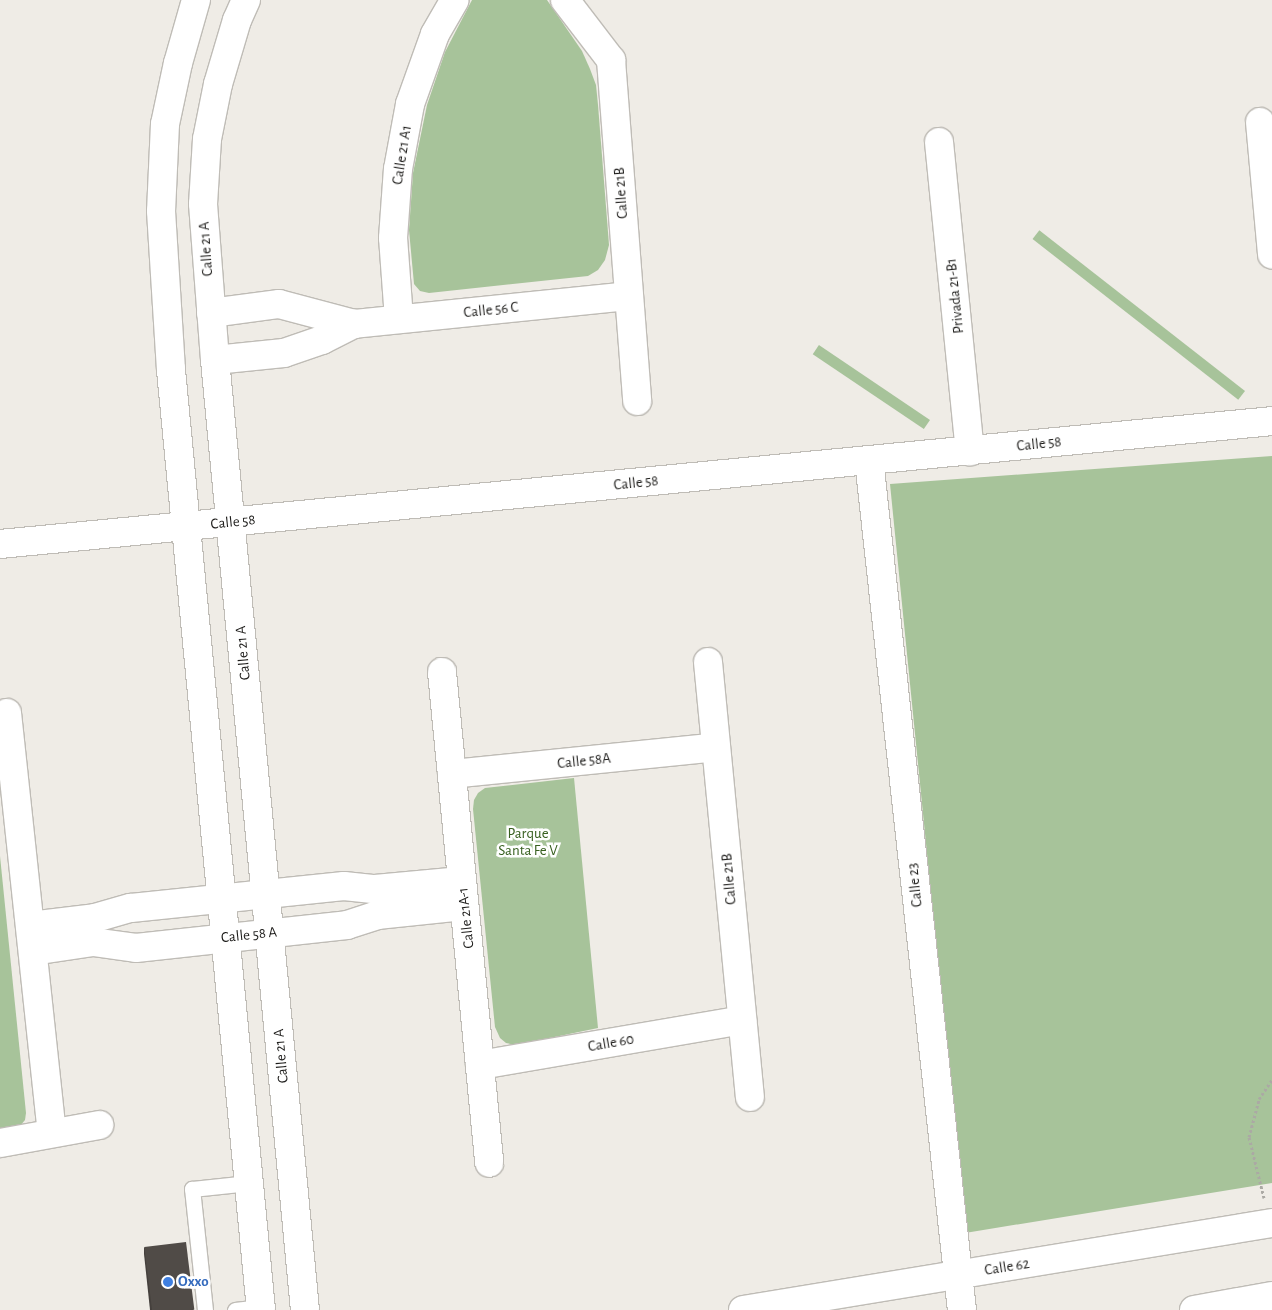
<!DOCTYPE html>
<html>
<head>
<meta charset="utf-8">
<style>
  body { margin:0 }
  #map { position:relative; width:1272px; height:1310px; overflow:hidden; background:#efece6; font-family:"Alegreya Sans",sans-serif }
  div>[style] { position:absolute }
  .green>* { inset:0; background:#a7c39a; transform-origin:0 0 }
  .path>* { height:3px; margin-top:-1.5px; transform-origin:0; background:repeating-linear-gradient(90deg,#aba9a4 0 2.5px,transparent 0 5px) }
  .roads { filter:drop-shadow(1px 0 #bfbcb6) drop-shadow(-1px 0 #bfbcb6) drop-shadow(0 1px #bfbcb6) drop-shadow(0 -1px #bfbcb6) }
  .service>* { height:15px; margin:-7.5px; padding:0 7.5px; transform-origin:7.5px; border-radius:7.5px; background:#fff }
  .minor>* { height:28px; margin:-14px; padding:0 14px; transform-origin:14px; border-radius:14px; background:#fff }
  .tertiary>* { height:28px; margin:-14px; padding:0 14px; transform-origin:14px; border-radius:14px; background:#fff }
  .secondary>* { height:28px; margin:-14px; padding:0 14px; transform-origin:14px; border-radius:14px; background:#fff }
  .wall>* { inset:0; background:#45403d }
  .building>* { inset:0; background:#504b47; transform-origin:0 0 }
  .dots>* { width:14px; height:14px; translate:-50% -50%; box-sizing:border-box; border:2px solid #fff; border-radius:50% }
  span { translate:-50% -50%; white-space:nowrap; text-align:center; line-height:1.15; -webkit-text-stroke:5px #fff; paint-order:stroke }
  .street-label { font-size:15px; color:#1c1b19 }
  .park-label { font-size:15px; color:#386020 }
  .shop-label { font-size:15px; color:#366cbe; font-weight:700 }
  .left { translate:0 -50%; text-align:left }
</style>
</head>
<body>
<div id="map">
  <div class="green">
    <div style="clip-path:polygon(472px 0,547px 0,582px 51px,590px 69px,596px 85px,598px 105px,609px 245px,605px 260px,598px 270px,588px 276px,429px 293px,420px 291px,414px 284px,409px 230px,413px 173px,427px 105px,445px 52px)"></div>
    <div style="left:1245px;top:391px;width:11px;height:261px;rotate:128deg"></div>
    <div style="left:930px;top:420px;width:11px;height:134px;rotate:124deg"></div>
    <div style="clip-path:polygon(1272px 456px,1272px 1183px,965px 1233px,890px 484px)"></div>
    <div style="clip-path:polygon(574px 778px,598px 1028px,516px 1045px,506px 1043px,500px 1038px,495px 1027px,473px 809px,474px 800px,478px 793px,485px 788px)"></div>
    <div style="clip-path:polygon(0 856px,26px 1113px,25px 1120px,20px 1126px,0 1131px)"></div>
  </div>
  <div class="path">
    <div style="left:1264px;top:1198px;width:63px;rotate:-103.8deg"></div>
    <div style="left:1249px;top:1137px;width:39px;rotate:-75deg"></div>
    <div style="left:1259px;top:1099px;width:23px;rotate:-56deg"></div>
  </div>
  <div class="roads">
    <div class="service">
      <div style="left:205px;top:1310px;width:122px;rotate:-96.1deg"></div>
      <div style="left:192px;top:1189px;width:57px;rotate:-6deg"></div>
      <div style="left:235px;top:1310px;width:26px;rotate:-7deg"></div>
    </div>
    <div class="minor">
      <div style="left:565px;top:0;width:76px;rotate:52.5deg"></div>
      <div style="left:611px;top:60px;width:342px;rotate:85.6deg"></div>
      <div style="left:1260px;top:122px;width:133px;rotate:84.8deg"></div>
      <div style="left:939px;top:142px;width:311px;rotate:84.3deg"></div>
      <div style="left:211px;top:313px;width:69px;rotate:-7.5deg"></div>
      <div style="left:279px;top:304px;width:78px;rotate:14.9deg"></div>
      <div style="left:399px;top:319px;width:81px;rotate:-94.2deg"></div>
      <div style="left:393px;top:238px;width:69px;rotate:-85.9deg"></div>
      <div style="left:398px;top:169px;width:66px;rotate:-79.5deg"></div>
      <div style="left:410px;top:104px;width:74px;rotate:-70.3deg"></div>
      <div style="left:435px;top:34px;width:39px;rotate:-60deg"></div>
      <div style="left:215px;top:360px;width:69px;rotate:-5.8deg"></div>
      <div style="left:284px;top:353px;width:40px;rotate:-18.9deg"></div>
      <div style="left:322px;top:340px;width:36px;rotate:-27deg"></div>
      <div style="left:354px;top:324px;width:276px;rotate:-5.8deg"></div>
      <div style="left:869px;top:460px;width:855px;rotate:83.76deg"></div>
      <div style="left:0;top:544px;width:1278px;rotate:-5.52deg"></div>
      <div style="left:708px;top:662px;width:437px;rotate:84.5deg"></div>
      <div style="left:442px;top:672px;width:493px;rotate:84.5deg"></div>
      <div style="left:7px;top:713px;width:422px;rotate:83.9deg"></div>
      <div style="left:452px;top:774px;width:265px;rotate:-5.8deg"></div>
      <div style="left:30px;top:926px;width:65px;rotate:-7deg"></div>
      <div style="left:95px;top:918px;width:37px;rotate:-16deg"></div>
      <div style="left:131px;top:908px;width:214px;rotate:-5.9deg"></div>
      <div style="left:344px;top:886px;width:31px;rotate:6deg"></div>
      <div style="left:375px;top:889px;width:87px;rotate:-5.3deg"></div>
      <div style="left:33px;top:951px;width:61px;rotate:-8.5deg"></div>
      <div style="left:93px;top:942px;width:43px;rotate:7.9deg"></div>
      <div style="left:136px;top:948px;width:212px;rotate:-6.2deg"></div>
      <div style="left:347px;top:925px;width:32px;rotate:-18deg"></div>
      <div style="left:377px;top:915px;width:87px;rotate:-5.9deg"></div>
      <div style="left:480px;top:1065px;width:266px;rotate:-9.7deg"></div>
      <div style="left:0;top:1143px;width:101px;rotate:-10.3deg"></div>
    </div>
    <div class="tertiary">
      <div style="left:743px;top:1310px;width:536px;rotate:-9.34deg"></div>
      <div style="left:1194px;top:1310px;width:79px;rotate:-10.2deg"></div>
    </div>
    <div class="secondary">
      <div style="left:196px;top:0;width:66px;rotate:105.9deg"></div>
      <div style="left:178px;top:63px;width:62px;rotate:102deg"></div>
      <div style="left:165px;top:124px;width:87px;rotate:92.6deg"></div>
      <div style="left:161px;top:211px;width:159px;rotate:86.4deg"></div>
      <div style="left:171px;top:370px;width:944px;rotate:84.53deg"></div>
      <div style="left:246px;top:0;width:22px;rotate:114deg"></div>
      <div style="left:237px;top:20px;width:67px;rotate:106.5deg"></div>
      <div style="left:218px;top:84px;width:56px;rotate:101.3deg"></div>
      <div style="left:207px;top:139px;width:65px;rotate:93.5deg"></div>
      <div style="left:203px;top:204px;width:156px;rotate:85.6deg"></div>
      <div style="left:215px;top:360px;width:954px;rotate:84.59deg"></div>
    </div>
  </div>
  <div class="wall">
    <div style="clip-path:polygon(144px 1247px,194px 1310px,150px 1310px,144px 1254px)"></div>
  </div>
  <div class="building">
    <div style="left:186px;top:1242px;width:68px;height:42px;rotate:83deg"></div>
  </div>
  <div class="dots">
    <div style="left:168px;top:1282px;background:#3f7fe0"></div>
  </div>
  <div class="street-label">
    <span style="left:402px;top:155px;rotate:-81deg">Calle 21 A1</span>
    <span style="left:621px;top:193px;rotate:-94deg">Calle 21B</span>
    <span style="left:206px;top:249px;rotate:-94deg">Calle 21 A</span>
    <span style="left:955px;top:296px;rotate:-96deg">Privada 21-B1</span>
    <span style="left:491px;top:310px;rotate:-6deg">Calle 56 C</span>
    <span style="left:1039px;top:444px;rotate:-6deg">Calle 58</span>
    <span style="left:636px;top:483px;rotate:-6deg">Calle 58</span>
    <span style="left:233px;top:522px;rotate:-6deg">Calle 58</span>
    <span style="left:243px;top:653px;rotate:-95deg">Calle 21 A</span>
    <span style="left:584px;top:761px;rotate:-6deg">Calle 58A</span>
    <span style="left:729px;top:879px;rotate:-95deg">Calle 21B</span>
    <span style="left:915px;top:885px;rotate:-96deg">Calle 23</span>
    <span style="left:466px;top:918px;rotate:-96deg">Calle 21A-1</span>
    <span style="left:249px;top:935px;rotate:-6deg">Calle 58 A</span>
    <span style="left:611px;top:1043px;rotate:-10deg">Calle 60</span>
    <span style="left:281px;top:1056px;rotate:-95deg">Calle 21 A</span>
    <span style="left:1007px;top:1267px;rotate:-9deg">Calle 62</span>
  </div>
  <div class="park-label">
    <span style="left:528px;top:842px">Parque<br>Santa Fe V</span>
  </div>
  <div class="shop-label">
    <span class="left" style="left:178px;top:1282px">Oxxo</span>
  </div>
</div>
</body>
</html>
